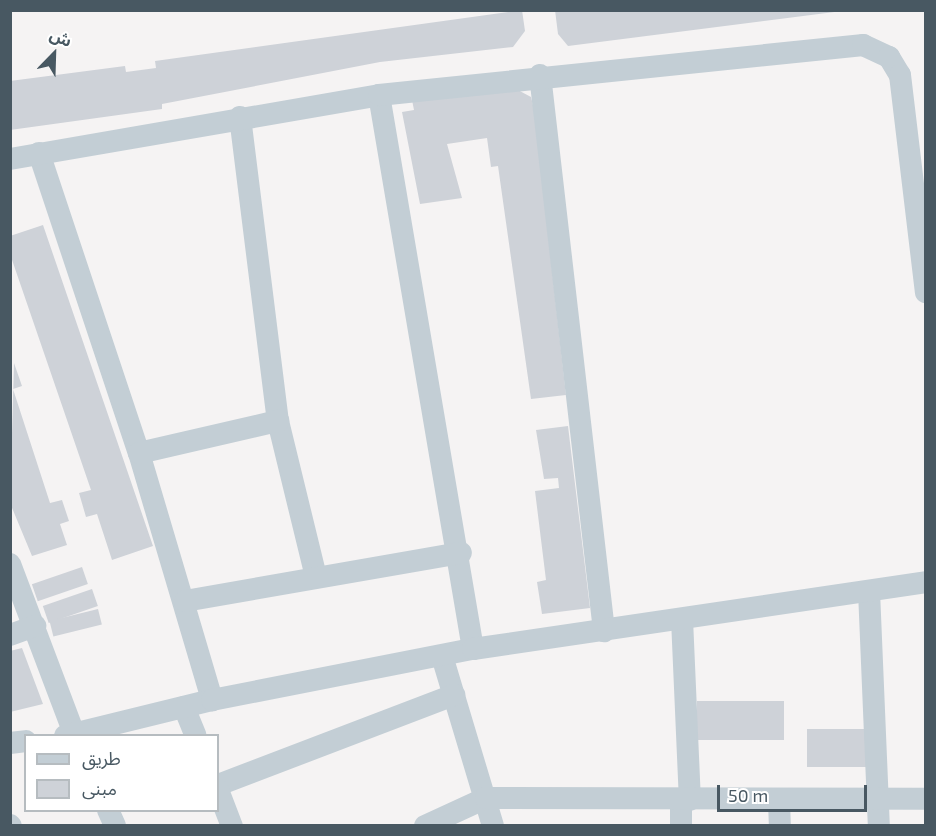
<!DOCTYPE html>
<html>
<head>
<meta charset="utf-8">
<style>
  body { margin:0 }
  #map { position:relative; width:936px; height:836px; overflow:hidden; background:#f5f3f3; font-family:"Exo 2","Noto Sans Arabic",sans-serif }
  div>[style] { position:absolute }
  .building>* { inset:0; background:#ced2d8; transform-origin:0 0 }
  .minor>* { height:22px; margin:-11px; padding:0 11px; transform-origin:11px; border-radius:11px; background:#c3ced5 }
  span { translate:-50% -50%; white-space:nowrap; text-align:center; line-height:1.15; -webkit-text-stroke:5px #fff; paint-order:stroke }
  .frame { position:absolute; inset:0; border:12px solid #485862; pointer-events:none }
  .legend { position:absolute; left:24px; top:734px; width:195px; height:78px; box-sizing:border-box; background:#fff; border:2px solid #b6bcc0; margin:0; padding:8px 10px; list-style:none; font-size:18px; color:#485862 }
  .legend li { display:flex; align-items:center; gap:12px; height:30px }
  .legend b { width:30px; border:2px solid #b6bcc0 }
  .north { position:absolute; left:24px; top:24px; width:60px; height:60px; -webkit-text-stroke:4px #fff; paint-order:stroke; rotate:23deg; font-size:16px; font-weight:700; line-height:24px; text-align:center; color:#485862 }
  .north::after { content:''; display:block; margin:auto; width:21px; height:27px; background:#485862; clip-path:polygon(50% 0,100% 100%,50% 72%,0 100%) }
  .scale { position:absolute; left:717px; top:785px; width:150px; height:27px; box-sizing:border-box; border:3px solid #485862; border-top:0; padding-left:8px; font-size:18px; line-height:21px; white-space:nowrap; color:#485862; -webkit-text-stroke:4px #fff; paint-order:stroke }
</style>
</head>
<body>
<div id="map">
  <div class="building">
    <div style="clip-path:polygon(522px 10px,525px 31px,513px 47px,380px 62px,162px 104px,162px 109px,10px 130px,10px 81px,125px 66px,126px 72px,156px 68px,155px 61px)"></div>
    <div style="clip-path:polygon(555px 10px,850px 10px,568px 46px,558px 34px)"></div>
    <div style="clip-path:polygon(516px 89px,531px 97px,534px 109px,566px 395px,531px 399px,498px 166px,491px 167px,487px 138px,447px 144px,462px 198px,420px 204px,402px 112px,414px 110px,412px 100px)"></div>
    <div style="clip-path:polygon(43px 225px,153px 546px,112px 560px,97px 514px,86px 517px,79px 493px,91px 490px,10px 254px,10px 236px)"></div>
    <div style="clip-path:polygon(14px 363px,22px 386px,13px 389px,50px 503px,62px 500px,69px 521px,60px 524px,67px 545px,32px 556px,10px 503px)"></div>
    <div style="clip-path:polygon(568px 426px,590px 608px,542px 614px,537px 582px,546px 580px,535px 491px,559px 488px,558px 478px,544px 479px,536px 430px)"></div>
    <div style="left:82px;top:567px;width:18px;height:53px;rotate:71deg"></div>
    <div style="left:92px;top:589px;width:18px;height:52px;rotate:71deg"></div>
    <div style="left:98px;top:609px;width:16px;height:50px;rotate:76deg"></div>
    <div style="clip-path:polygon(22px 648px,43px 704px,10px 712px,10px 651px)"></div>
    <div style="left:784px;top:701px;width:39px;height:87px;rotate:90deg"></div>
    <div style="left:866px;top:729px;width:38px;height:59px;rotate:90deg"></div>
  </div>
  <div class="minor">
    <div style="left:540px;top:75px;width:560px;rotate:83.43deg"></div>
    <div style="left:379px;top:95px;width:562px;rotate:80.37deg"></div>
    <div style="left:240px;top:117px;width:306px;rotate:82.9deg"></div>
    <div style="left:278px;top:421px;width:161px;rotate:76.3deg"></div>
    <div style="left:39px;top:153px;width:316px;rotate:71.6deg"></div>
    <div style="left:139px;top:453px;width:258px;rotate:73.5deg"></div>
    <div style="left:10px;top:159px;width:375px;rotate:-9.8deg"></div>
    <div style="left:379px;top:95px;width:487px;rotate:-5.9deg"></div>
    <div style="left:863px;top:45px;width:29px;rotate:25deg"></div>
    <div style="left:889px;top:57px;width:21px;rotate:59deg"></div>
    <div style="left:900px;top:75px;width:219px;rotate:83.2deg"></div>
    <div style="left:139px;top:453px;width:143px;rotate:-13deg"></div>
    <div style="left:10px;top:564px;width:184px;rotate:69.3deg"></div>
    <div style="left:869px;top:591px;width:235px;rotate:87.6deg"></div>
    <div style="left:185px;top:601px;width:280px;rotate:-9.9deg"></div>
    <div style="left:682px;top:619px;width:181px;rotate:87.5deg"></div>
    <div style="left:10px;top:635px;width:27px;rotate:-20deg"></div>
    <div style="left:442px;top:656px;width:177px;rotate:73.3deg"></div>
    <div style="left:184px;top:707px;width:31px;rotate:68deg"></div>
    <div style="left:65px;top:736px;width:151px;rotate:-13.8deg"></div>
    <div style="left:212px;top:700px;width:266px;rotate:-11.1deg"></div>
    <div style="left:473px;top:649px;width:458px;rotate:-8.4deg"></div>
    <div style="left:10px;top:743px;width:16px;rotate:-7deg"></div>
    <div style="left:218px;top:785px;width:253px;rotate:-20.9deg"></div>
    <div style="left:218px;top:790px;width:39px;rotate:69deg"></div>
    <div style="left:681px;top:800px;width:26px;rotate:90deg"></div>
    <div style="left:779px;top:801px;width:25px;rotate:88deg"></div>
    <div style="left:108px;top:810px;width:17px;rotate:66deg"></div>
    <div style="left:10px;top:825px;width:1px;rotate:45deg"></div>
    <div style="left:425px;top:826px;width:67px;rotate:-24.7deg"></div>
    <div style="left:486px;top:798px;width:440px;rotate:0.1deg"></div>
  </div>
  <div class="frame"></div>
  <ul class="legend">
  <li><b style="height:8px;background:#c3ced5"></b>طريق</li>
  <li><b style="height:16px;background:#ced2d8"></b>مبنى</li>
  </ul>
  <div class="north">ش</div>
  <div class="scale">50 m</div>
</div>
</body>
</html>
